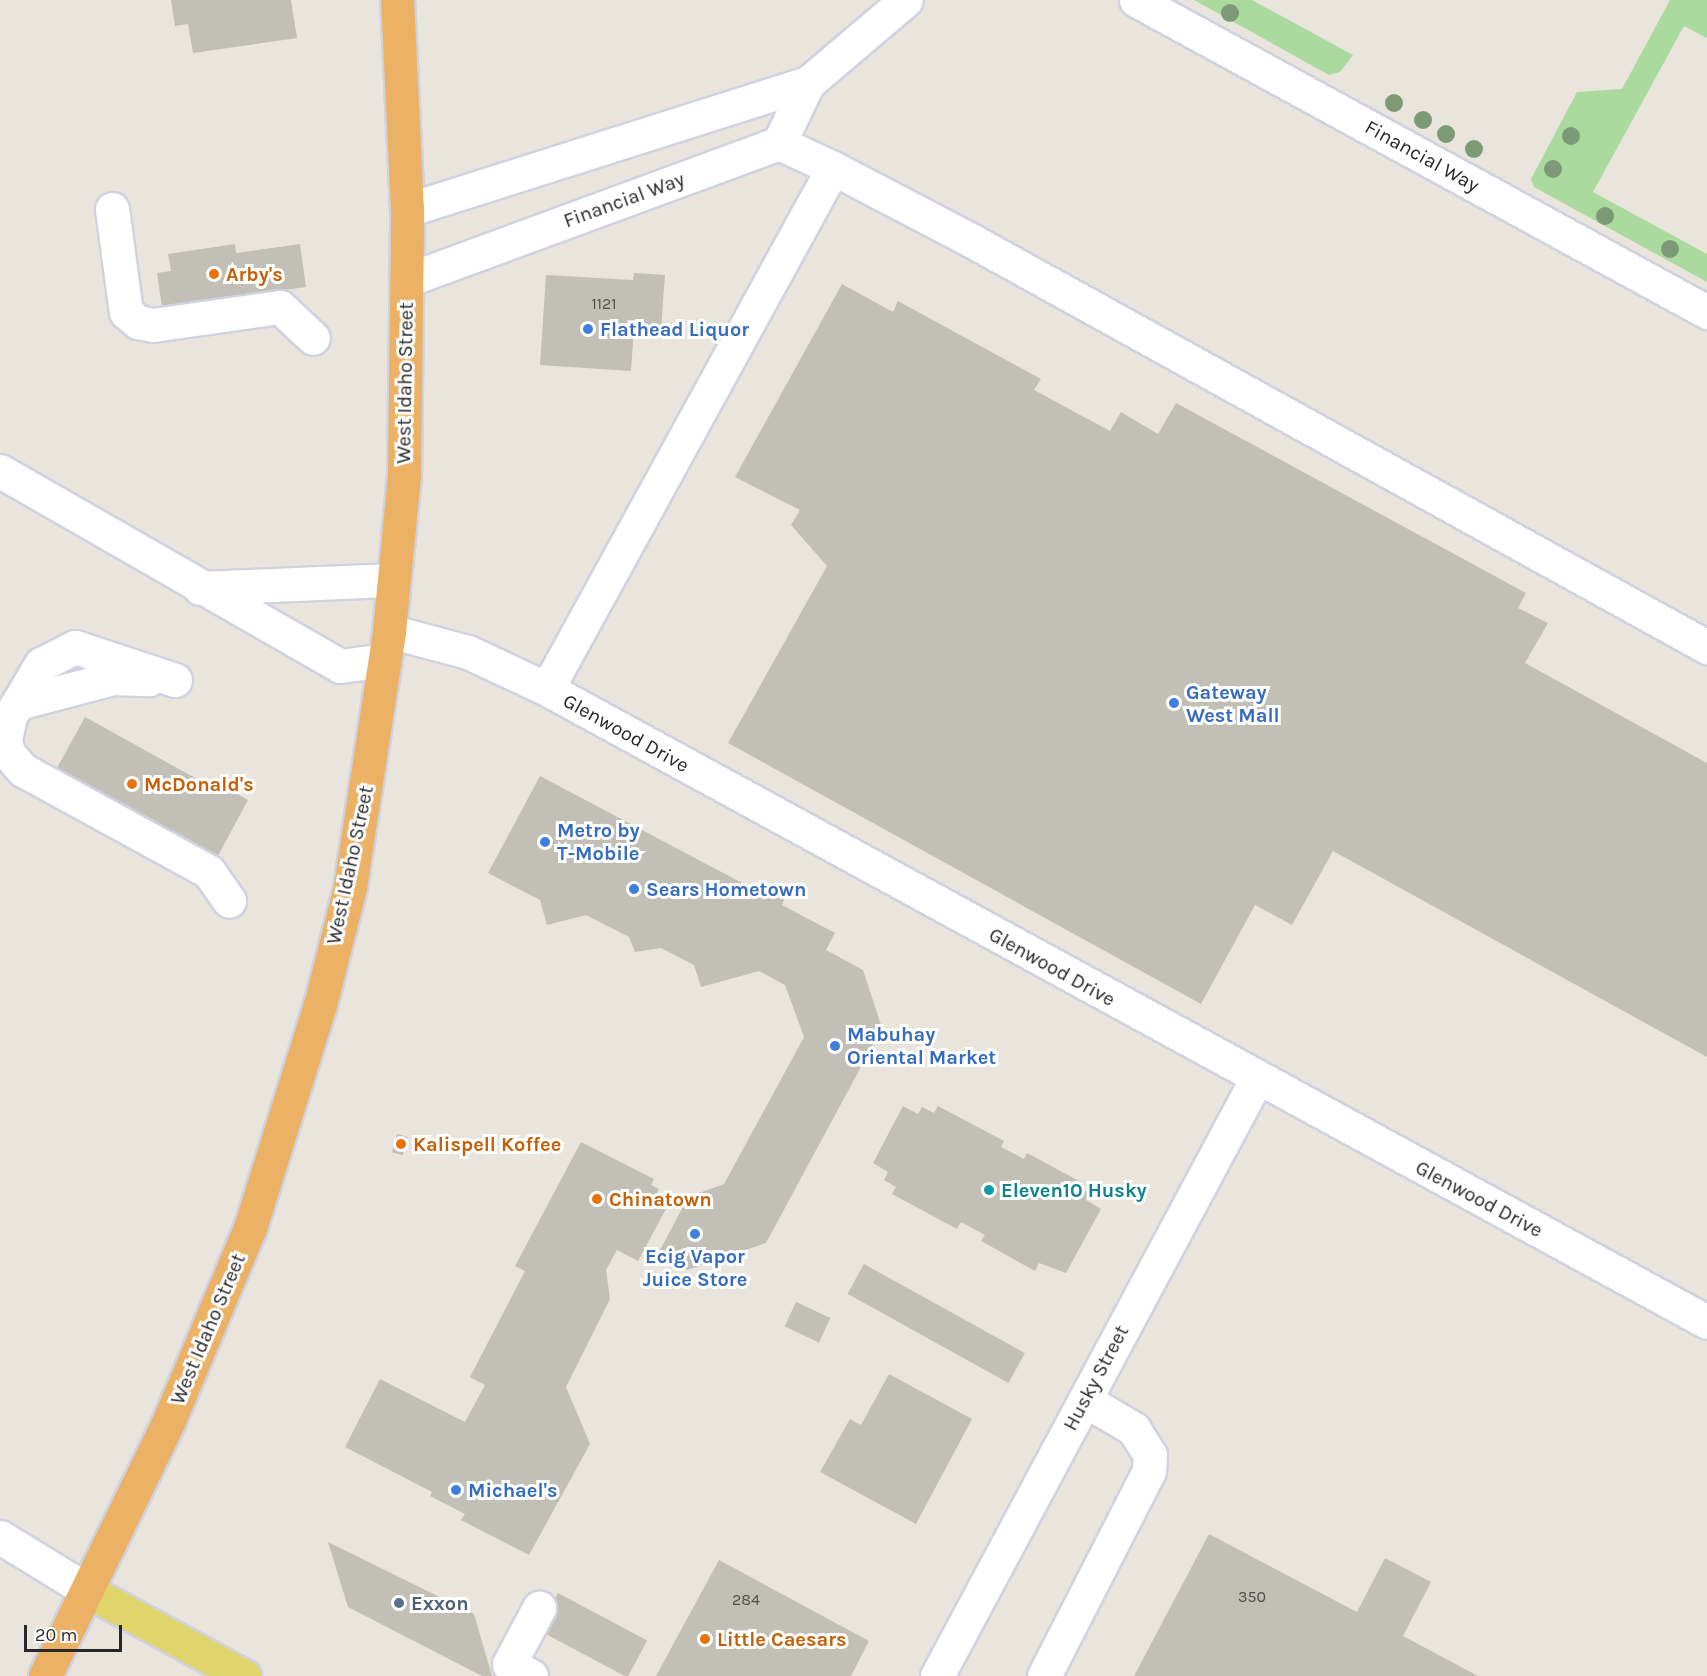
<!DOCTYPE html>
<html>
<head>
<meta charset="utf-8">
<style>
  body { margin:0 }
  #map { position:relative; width:1707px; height:1676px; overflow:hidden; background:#e9e5dc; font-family:Karla,sans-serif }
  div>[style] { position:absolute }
  .green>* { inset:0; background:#aada9e }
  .building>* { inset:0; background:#c2bfb7; transform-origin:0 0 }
  .roads { filter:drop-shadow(2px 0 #d1d2e0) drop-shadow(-2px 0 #d1d2e0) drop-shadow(0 2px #d1d2e0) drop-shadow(0 -2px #d1d2e0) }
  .minor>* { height:33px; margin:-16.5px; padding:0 16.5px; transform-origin:16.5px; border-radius:16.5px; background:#fff }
  .major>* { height:33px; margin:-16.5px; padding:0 16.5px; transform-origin:16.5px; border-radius:16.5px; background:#dfd56a }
  .highway>* { height:33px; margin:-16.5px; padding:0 16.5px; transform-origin:16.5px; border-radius:16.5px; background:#ebb265 }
  .trees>* { width:18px; height:18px; margin:-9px; border-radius:50%; background:#7d9a76 }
  .dots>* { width:16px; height:16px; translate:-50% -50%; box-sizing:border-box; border:3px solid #fff; border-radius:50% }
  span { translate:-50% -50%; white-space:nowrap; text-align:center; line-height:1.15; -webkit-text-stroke:6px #fff; paint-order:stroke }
  .number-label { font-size:16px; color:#4e4e4c }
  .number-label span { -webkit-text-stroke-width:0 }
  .street-label { font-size:20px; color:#282828 }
  .food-label { font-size:20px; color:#c56008; font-weight:700 }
  .left { translate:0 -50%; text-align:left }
  .shop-label { font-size:20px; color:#366cbe; font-weight:700 }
  .culture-label { font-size:20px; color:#0d838f; font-weight:700 }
  .service-label { font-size:20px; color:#4e5e75; font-weight:700 }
  .scale { position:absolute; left:24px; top:1625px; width:98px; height:27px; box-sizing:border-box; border:3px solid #282828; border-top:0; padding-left:8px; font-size:18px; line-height:21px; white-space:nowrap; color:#282828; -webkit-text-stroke:4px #fff; paint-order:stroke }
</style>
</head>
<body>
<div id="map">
  <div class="green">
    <div style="clip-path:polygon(1194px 0,1252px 0,1353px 55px,1340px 72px,1329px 75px)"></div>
    <div style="clip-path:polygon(1670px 0,1707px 0,1707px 38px,1684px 26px,1593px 192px,1707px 254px,1707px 282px,1534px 187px,1531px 179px,1577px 92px,1622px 89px)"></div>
  </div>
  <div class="building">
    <div style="clip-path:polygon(171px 0,291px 0,297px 38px,193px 53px,188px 24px,175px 26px)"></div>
    <div style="clip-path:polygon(235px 244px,236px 253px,300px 244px,306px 287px,243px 296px,217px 308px,216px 299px,162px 307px,157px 273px,171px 271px,168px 254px)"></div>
    <div style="clip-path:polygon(634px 273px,665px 275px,661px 329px,634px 327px,631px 371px,540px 365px,546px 275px,633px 280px)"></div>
    <div style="clip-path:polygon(842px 284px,893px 312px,898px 301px,1041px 379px,1034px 390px,1110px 431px,1121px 412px,1158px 434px,1176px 403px,1526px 593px,1518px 608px,1548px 623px,1525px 663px,1707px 763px,1707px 1057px,1333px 851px,1292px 925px,1255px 905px,1201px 1004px,728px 743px,827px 566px,791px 525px,800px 510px,735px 477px)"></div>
    <div style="clip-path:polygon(85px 717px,215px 789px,218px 783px,248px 800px,213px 865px,52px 777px)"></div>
    <div style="clip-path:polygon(540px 776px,763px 894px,766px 889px,785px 898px,782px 905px,835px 933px,826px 950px,863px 970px,882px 1028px,766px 1243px,687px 1270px,658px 1254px,688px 1197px,724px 1184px,804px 1037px,785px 985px,759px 971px,701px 987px,694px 965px,661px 948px,635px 952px,629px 937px,586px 915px,547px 925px,540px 900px,488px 873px)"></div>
    <div style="clip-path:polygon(903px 1106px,918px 1114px,922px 1107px,934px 1113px,938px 1106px,1004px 1141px,1001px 1147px,1024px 1159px,1027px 1153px,1081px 1182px,1079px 1187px,1090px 1193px,1086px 1200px,1101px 1209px,1066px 1273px,1039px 1263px,1035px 1271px,981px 1241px,985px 1235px,961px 1222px,957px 1229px,892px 1194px,896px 1187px,884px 1180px,888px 1172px,873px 1163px)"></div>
    <div style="left:397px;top:1134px;width:11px;height:19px;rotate:15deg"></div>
    <div style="clip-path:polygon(581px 1142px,654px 1179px,651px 1185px,659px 1189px,654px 1200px,667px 1207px,638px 1261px,617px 1250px,606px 1270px,610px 1299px,566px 1387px,590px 1444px,529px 1555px,461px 1520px,465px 1514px,430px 1496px,432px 1492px,345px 1447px,380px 1379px,465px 1422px,485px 1385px,470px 1377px,525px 1271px,515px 1266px)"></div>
    <div style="left:864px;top:1264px;width:184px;height:34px;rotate:29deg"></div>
    <div style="left:796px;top:1302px;width:38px;height:27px;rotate:25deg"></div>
    <div style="clip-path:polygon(889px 1374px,972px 1419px,916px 1524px,820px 1472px,850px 1419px,861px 1425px)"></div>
    <div style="clip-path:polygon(1209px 1534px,1357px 1612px,1385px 1558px,1431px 1582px,1403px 1636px,1478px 1676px,1134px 1676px)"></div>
    <div style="clip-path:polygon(328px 1542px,474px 1614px,492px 1676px,482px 1676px,348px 1607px)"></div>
    <div style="clip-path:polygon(719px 1560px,869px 1641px,851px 1676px,656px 1676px)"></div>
    <div style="left:558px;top:1593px;width:101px;height:42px;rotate:28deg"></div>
  </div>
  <div class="roads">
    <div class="minor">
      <div style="left:1136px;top:0;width:651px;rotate:28.65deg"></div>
      <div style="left:833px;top:168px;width:151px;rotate:27.6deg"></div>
      <div style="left:967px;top:238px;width:846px;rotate:28.93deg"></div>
      <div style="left:112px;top:209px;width:104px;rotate:82.3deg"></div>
      <div style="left:126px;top:312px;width:16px;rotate:40deg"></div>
      <div style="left:138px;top:322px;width:15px;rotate:11deg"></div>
      <div style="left:153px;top:325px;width:128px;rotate:-8.1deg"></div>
      <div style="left:280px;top:307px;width:45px;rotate:43.2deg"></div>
      <div style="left:407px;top:210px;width:421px;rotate:-17.6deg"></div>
      <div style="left:407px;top:280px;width:396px;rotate:-20.2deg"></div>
      <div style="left:779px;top:143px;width:67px;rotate:-64.2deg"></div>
      <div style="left:808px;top:83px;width:128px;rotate:-40.3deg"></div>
      <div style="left:0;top:471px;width:392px;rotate:29.8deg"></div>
      <div style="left:340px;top:666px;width:45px;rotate:-7.6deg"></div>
      <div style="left:200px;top:588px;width:194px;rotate:-2.4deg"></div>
      <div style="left:389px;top:631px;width:82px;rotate:14.9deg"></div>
      <div style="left:468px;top:652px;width:87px;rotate:25.1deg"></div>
      <div style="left:547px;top:689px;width:1321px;rotate:28.62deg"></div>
      <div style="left:175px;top:680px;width:105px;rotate:-161.7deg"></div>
      <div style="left:75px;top:647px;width:38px;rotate:153deg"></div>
      <div style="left:41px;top:664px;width:61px;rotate:120.8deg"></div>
      <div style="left:10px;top:716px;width:25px;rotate:102deg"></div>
      <div style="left:5px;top:740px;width:13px;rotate:77deg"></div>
      <div style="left:8px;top:753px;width:23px;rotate:49deg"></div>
      <div style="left:23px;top:770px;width:212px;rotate:28.7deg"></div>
      <div style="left:209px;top:872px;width:35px;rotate:55deg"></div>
      <div style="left:547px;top:689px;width:594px;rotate:-61.24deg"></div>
      <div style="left:833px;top:168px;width:60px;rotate:-155.2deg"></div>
      <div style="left:18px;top:703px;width:98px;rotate:-14.7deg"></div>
      <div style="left:113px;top:678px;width:36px;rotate:2deg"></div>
      <div style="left:0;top:1537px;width:103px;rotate:31.5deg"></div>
      <div style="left:531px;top:1676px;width:25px;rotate:-151deg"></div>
      <div style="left:509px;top:1664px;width:64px;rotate:-61.8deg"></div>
      <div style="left:937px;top:1676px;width:676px;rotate:-61.84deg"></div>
      <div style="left:1044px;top:1676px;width:230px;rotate:-62.9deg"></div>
      <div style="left:1149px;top:1471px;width:16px;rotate:-86deg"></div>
      <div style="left:1150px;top:1455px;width:31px;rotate:-122deg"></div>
      <div style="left:1134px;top:1429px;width:57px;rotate:-149.4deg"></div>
    </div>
    <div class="major">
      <div style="left:88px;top:1591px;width:178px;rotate:28.6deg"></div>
    </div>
    <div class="highway">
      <div style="left:45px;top:1676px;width:287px;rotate:-64.1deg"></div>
      <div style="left:170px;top:1418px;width:206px;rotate:-67.2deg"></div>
      <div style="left:250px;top:1228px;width:234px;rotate:-72.6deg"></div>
      <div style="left:320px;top:1005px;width:122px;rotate:-75.7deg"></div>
      <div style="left:350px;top:887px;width:259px;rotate:-81.3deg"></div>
      <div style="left:389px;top:631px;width:158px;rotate:-84.5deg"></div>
      <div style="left:404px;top:474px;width:264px;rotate:-89.3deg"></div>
      <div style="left:407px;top:210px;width:210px;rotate:-92.7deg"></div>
    </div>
  </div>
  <div class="trees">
    <div style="left:1230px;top:13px"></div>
    <div style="left:1394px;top:103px"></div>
    <div style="left:1423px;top:120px"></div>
    <div style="left:1446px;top:134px"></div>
    <div style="left:1571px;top:136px"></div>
    <div style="left:1474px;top:149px"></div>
    <div style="left:1553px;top:169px"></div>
    <div style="left:1605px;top:216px"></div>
    <div style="left:1670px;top:249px"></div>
  </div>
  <div class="dots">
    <div style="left:214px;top:274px;background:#e8710a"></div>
    <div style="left:588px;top:329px;background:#3f7fe0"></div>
    <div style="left:1174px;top:703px;background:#3f7fe0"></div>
    <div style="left:132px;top:784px;background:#e8710a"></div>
    <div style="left:545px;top:842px;background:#3f7fe0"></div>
    <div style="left:634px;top:889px;background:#3f7fe0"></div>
    <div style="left:835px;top:1046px;background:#3f7fe0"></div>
    <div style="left:401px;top:1144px;background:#e8710a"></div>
    <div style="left:989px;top:1190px;background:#0f9aa8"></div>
    <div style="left:597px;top:1199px;background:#e8710a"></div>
    <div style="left:695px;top:1234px;background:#3f7fe0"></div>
    <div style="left:456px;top:1490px;background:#3f7fe0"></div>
    <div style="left:399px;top:1603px;background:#5c6f8a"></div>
    <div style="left:705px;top:1639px;background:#e8710a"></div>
  </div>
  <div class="number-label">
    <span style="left:604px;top:304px">1121</span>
    <span style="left:1252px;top:1597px">350</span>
    <span style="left:746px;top:1600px">284</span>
  </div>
  <div class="street-label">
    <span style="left:1422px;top:156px;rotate:29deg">Financial Way</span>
    <span style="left:624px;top:200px;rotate:-20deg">Financial Way</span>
    <span style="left:405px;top:383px;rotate:-89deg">West Idaho Street</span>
    <span style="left:626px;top:733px;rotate:29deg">Glenwood Drive</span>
    <span style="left:350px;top:865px;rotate:-78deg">West Idaho Street</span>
    <span style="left:1052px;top:967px;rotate:29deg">Glenwood Drive</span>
    <span style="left:1479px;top:1199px;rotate:28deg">Glenwood Drive</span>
    <span style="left:208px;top:1329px;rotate:-67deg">West Idaho Street</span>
    <span style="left:1096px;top:1378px;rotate:-62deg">Husky Street</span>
  </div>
  <div class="food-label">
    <span class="left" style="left:226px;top:274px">Arby's</span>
    <span class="left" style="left:144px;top:784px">McDonald's</span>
    <span class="left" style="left:413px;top:1144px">Kalispell Koffee</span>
    <span class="left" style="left:609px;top:1199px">Chinatown</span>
    <span class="left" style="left:717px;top:1639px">Little Caesars</span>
  </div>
  <div class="shop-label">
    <span class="left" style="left:600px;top:329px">Flathead Liquor</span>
    <span class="left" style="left:1186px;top:704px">Gateway<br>West Mall</span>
    <span class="left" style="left:557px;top:842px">Metro by<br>T-Mobile</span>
    <span class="left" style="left:646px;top:889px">Sears Hometown</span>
    <span class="left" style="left:847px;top:1046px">Mabuhay<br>Oriental Market</span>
    <span style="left:695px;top:1268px">Ecig Vapor<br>Juice Store</span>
    <span class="left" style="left:468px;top:1490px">Michael's</span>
  </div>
  <div class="culture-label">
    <span class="left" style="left:1001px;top:1190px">Eleven10 Husky</span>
  </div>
  <div class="service-label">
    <span class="left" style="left:411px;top:1603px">Exxon</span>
  </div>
  <div class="scale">20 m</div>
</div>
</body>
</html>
